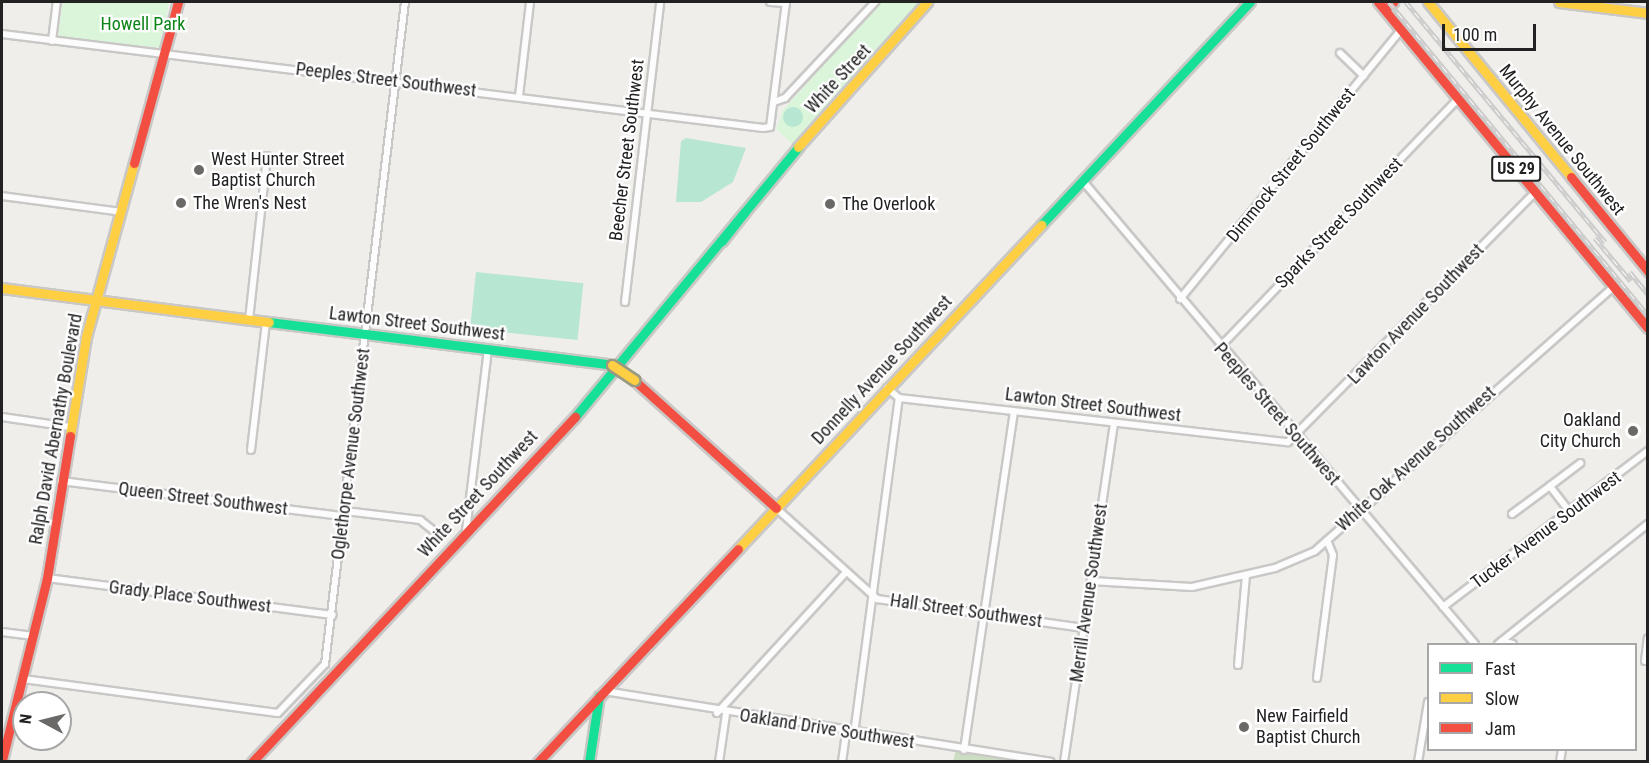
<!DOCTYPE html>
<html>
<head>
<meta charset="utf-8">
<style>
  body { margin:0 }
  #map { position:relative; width:1649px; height:763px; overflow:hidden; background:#f0eeeb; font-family:"Roboto Condensed",sans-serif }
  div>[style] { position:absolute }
  .forest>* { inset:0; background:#cbdec1 }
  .park>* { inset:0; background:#daf5da }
  .pitch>* { inset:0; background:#b7e6d2; transform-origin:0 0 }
  .round { border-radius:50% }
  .roads { filter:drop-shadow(2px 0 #c9c8c7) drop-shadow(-2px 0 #c9c8c7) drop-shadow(0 2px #c9c8c7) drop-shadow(0 -2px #c9c8c7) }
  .street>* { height:6px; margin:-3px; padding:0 3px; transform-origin:3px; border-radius:3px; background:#fdfcfc }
  .fast>* { height:9px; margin:-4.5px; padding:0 4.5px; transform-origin:4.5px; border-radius:4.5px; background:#16e098 }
  .slow>* { height:9px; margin:-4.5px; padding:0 4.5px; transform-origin:4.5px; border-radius:4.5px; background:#ffcf43 }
  .jam>* { height:9px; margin:-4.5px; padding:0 4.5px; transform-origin:4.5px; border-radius:4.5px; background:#f24e42 }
  .rail>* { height:4.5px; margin-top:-2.25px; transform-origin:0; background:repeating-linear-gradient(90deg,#fff 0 7px,#ccc 0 14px); box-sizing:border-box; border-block:2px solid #ccc }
  .bridges { filter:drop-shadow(2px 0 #999a82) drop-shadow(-2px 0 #999a82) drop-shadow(0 2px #999a82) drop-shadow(0 -2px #999a82) }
  .slow-bridge>* { height:9px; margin:-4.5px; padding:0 4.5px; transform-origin:4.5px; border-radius:4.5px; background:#ffcf43 }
  .dots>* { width:16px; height:16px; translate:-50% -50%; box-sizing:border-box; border:3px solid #fff; border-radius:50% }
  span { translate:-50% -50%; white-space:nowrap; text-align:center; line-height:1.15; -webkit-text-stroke:4.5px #fff; paint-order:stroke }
  .shield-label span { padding:2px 4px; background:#fff; border:2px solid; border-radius:4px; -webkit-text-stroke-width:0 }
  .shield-label { font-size:16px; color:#222; font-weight:700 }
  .park-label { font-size:18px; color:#0c8416 }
  .street-label { font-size:18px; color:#222 }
  .poi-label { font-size:18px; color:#222 }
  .left { translate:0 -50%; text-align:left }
  .right { translate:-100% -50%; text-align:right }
  .frame { position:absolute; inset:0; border:3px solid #222; pointer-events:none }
  .legend { position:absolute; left:1427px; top:643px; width:210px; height:108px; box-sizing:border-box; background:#fff; border:2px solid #a7a7a7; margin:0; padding:8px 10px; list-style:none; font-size:18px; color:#222 }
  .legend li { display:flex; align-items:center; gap:12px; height:30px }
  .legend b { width:30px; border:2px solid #a7a7a7 }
  .north { position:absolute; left:12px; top:691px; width:60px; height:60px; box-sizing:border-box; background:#fff; border:2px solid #a7a7a7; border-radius:50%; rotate:277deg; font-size:16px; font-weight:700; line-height:24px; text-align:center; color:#222 }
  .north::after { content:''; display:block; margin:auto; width:21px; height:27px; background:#6a6968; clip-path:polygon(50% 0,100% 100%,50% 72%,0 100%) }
  .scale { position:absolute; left:1442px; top:24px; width:94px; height:27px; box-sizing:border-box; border:3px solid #222; border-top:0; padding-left:8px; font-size:18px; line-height:21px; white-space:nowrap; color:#222; -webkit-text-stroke:4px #fff; paint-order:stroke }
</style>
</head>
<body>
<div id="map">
  <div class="forest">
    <i style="clip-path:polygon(956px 749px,1041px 762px,953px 762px)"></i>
  </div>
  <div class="park">
    <i style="clip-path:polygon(63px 2px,169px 2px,161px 48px,58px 37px)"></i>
    <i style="clip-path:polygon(881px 2px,919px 2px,792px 144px,776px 129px,783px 110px)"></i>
  </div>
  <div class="pitch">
    <i class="round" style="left:783px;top:107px;width:20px;height:20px"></i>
    <i style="clip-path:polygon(686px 138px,746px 148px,733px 182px,701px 202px,676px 202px,681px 141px)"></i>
    <i style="left:476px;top:272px;width:108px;height:57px;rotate:6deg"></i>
  </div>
  <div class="roads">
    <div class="street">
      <i style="left:770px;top:2px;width:16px;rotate:4deg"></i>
      <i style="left:2px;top:34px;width:767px;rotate:7.04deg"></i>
      <i style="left:763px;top:128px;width:7px;rotate:-8deg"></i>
      <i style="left:770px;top:127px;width:126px;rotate:-82.7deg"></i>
      <i style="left:52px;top:41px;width:39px;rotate:-83deg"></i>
      <i style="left:1340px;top:53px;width:33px;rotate:44deg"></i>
      <i style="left:519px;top:96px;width:95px;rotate:-83.3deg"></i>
      <i style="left:774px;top:102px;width:12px;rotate:-20deg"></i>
      <i style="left:785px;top:98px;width:132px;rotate:-46.8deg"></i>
      <i style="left:1082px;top:180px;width:608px;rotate:49.74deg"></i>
      <i style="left:2px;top:196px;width:121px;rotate:7.6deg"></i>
      <i style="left:1180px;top:299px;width:348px;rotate:-50.6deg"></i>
      <i style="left:625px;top:302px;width:302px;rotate:-83.3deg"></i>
      <i style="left:249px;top:320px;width:165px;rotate:-83.7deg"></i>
      <i style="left:1220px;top:347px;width:344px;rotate:-46.2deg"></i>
      <i style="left:887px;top:388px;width:16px;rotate:40deg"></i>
      <i style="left:899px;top:398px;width:391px;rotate:6.5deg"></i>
      <i style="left:1288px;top:442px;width:351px;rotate:-45.3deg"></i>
      <i style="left:2px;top:417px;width:69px;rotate:8.4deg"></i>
      <i style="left:251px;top:450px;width:129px;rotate:-83.3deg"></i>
      <i style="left:61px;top:481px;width:285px;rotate:7.1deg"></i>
      <i style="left:776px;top:508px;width:136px;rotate:42deg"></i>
      <i style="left:877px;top:599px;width:209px;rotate:8deg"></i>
      <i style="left:345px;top:511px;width:76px;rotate:6.8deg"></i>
      <i style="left:420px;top:520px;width:16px;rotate:38deg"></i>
      <i style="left:1570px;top:512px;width:33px;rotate:-128deg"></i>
      <i style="left:1550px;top:486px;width:38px;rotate:-37deg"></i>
      <i style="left:1512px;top:514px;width:47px;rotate:-36.4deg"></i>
      <i style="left:466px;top:531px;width:183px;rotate:-83.1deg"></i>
      <i style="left:47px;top:578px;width:288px;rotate:7.4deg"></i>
      <i style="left:1091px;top:581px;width:101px;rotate:3.4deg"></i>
      <i style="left:1192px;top:587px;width:85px;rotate:-12.9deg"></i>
      <i style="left:1275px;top:568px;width:43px;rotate:-23deg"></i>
      <i style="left:1315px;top:551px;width:398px;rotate:-41.5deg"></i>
      <i style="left:1443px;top:607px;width:258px;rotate:-37.3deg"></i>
      <i style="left:2px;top:632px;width:32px;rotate:7deg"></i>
      <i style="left:1502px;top:641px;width:11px;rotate:15deg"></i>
      <i style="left:1498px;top:644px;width:192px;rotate:-38.7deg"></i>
      <i style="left:1645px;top:661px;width:23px;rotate:-83deg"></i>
      <i style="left:1238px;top:665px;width:90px;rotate:-84.9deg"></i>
      <i style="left:1317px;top:678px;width:124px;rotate:-82.6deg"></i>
      <i style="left:1333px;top:555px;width:16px;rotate:-112deg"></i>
      <i style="left:23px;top:679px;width:257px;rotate:7.6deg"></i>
      <i style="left:278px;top:713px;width:68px;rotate:-46.2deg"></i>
      <i style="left:325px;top:664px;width:667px;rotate:-83.11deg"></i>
      <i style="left:604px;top:691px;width:452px;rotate:9deg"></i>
      <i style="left:717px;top:713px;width:191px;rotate:-47.5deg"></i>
      <i style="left:854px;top:734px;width:339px;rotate:-82.4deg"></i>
      <i style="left:964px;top:750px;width:341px;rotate:-81.6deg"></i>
      <i style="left:719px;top:762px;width:49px;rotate:-81.7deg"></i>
      <i style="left:842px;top:762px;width:29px;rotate:-82deg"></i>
      <i style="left:1064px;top:762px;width:341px;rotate:-81.6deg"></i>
      <i style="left:1418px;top:762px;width:61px;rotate:-80.5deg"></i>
      <i style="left:1560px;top:762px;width:12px;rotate:-81deg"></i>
    </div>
    <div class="fast">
      <i style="left:1041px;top:225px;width:306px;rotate:-46.9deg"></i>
      <i style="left:722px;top:241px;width:36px;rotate:-52deg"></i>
      <i style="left:269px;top:322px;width:346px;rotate:7.1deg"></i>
      <i style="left:575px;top:417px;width:350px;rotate:-50.4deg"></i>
      <i style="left:589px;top:762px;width:67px;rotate:-81.4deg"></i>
    </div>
    <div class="slow">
      <i style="left:1428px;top:2px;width:226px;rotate:50.7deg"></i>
      <i style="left:1559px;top:2px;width:90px;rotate:7deg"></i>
      <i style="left:798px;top:147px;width:194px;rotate:-48.3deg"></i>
      <i style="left:2px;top:288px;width:269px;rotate:7.3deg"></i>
      <i style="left:70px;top:436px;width:100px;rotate:-80.8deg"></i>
      <i style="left:86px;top:337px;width:180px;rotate:-74.6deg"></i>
      <i style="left:738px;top:549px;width:444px;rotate:-46.9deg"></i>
    </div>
    <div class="jam">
      <i style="left:1378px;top:2px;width:423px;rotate:50.4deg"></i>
      <i style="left:1385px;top:9px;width:11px;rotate:-41deg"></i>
      <i style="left:134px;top:163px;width:167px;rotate:-74.7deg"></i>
      <i style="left:1571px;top:177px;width:122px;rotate:50.7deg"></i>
      <i style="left:634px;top:380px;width:191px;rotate:42deg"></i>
      <i style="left:2px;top:760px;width:187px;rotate:-76.1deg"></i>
      <i style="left:47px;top:578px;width:144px;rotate:-80.8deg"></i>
      <i style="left:252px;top:762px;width:473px;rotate:-46.9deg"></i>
      <i style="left:538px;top:762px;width:292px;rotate:-46.8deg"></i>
    </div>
  </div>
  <div class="rail">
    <i style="left:1389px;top:2px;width:406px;rotate:50.4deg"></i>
    <i style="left:1406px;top:2px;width:312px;rotate:50.3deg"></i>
    <i style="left:1595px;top:238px;width:56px;rotate:50.1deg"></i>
    <i style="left:1630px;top:272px;width:28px;rotate:51deg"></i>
  </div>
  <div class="bridges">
    <div class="slow-bridge">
      <i style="left:612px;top:365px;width:27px;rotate:34deg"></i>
    </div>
  </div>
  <div class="dots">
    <i style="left:199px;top:170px;background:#6a6968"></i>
    <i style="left:181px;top:203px;background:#6a6968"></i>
    <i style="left:830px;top:204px;background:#6a6968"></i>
    <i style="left:1633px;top:431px;background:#6a6968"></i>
    <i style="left:1244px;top:727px;background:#6a6968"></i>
  </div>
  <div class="shield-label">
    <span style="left:1516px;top:169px">US 29</span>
  </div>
  <div class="park-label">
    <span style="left:143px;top:24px">Howell Park</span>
  </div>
  <div class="street-label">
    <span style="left:838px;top:79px;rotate:-47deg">White Street</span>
    <span style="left:386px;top:80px;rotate:7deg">Peeples Street Southwest</span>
    <span style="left:1562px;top:140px;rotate:51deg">Murphy Avenue Southwest</span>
    <span style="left:627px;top:150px;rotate:-83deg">Beecher Street Southwest</span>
    <span style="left:1291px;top:165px;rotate:-51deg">Dimmock Street Southwest</span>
    <span style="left:1339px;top:223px;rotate:-46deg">Sparks Street Southwest</span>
    <span style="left:1416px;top:314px;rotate:-46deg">Lawton Avenue Southwest</span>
    <span style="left:417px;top:324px;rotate:7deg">Lawton Street Southwest</span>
    <span style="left:882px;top:370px;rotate:-47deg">Donnelly Avenue Southwest</span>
    <span style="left:1093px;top:405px;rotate:7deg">Lawton Street Southwest</span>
    <span style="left:1277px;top:414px;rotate:49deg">Peeples Street Southwest</span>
    <span style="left:56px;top:429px;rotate:-80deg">Ralph David Abernathy Boulevard</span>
    <span style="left:351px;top:454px;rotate:-83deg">Oglethorpe Avenue Southwest</span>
    <span style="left:1416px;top:459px;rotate:-42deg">White Oak Avenue Southwest</span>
    <span style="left:478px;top:494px;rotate:-47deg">White Street Southwest</span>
    <span style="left:203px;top:499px;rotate:7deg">Queen Street Southwest</span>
    <span style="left:1546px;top:530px;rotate:-37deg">Tucker Avenue Southwest</span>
    <span style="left:1089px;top:593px;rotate:-82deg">Merrill Avenue Southwest</span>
    <span style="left:190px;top:597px;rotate:7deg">Grady Place Southwest</span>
    <span style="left:966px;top:611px;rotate:8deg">Hall Street Southwest</span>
    <span style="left:827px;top:729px;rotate:9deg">Oakland Drive Southwest</span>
  </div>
  <div class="poi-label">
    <span class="left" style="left:211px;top:170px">West Hunter Street<br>Baptist Church</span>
    <span class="left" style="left:193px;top:203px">The Wren's Nest</span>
    <span class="left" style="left:842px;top:204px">The Overlook</span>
    <span class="right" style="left:1621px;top:431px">Oakland<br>City Church</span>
    <span class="left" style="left:1256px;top:727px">New Fairfield<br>Baptist Church</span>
  </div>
  <div class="frame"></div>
  <ul class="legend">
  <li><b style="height:8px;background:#16e098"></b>Fast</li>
  <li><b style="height:8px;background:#ffcf43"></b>Slow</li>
  <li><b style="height:8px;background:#f24e42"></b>Jam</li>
  </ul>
  <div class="north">N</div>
  <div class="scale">100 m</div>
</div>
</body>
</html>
